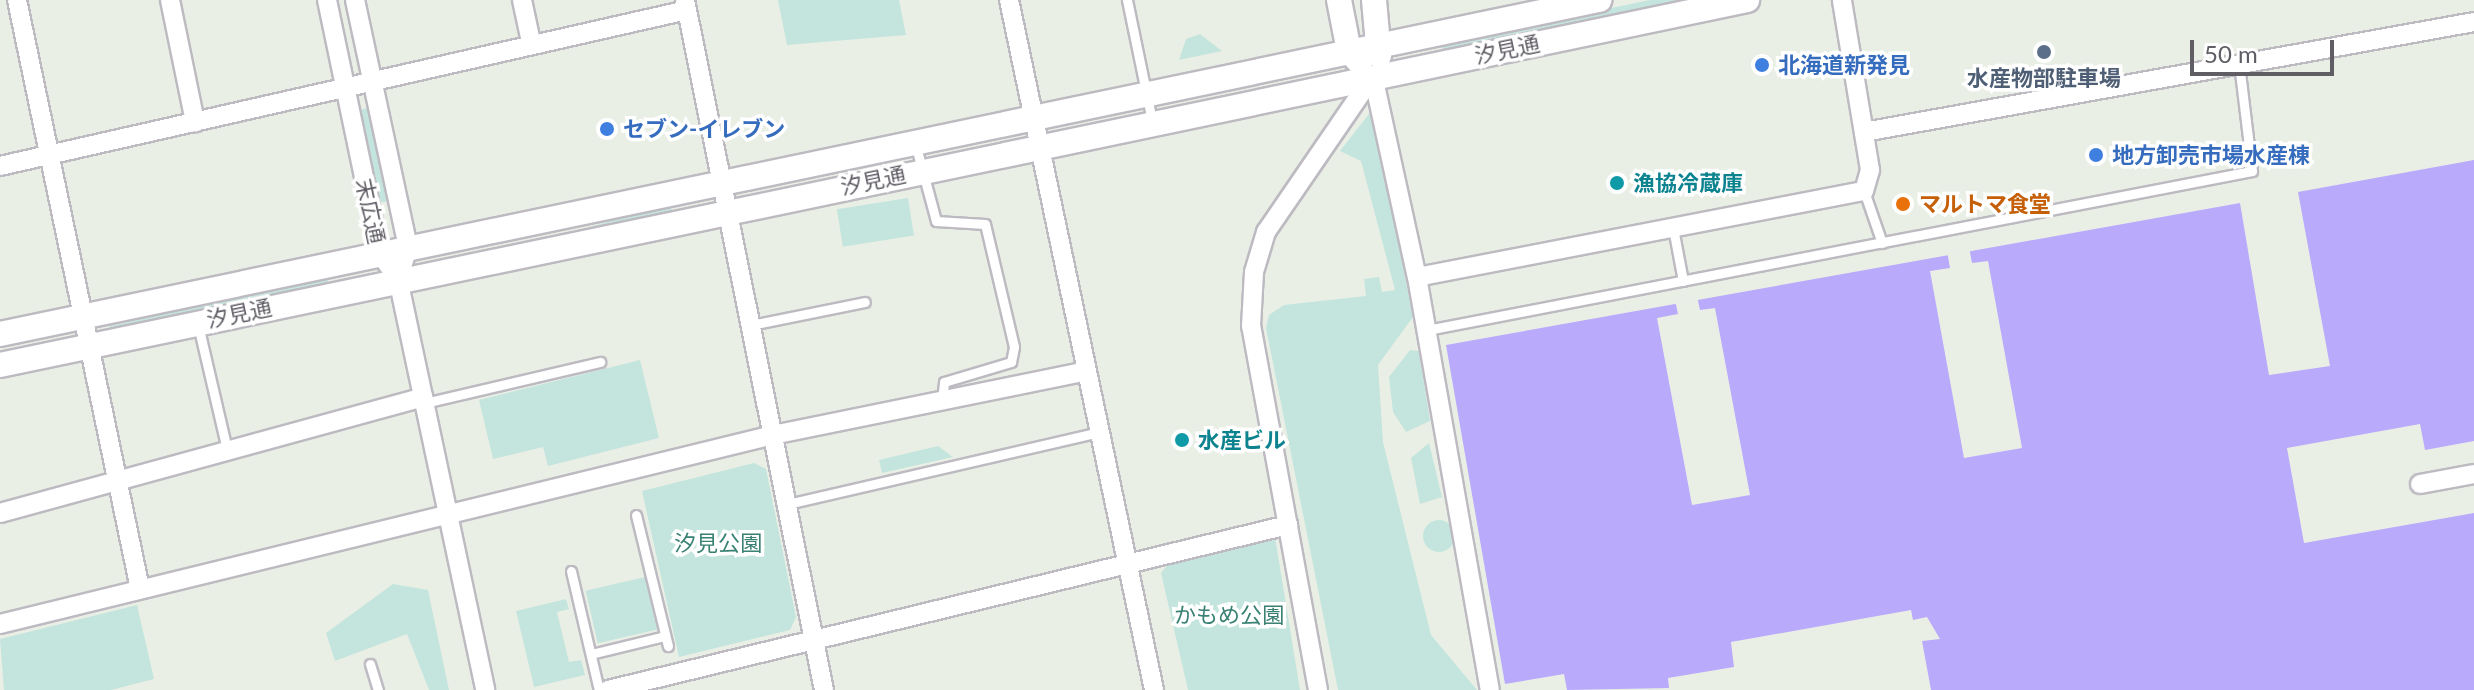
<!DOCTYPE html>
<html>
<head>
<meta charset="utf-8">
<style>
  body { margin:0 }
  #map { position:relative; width:2474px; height:690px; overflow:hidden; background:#eaefe6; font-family:Lato,"Noto Sans JP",sans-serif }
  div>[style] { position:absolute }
  .green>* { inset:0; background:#c4e5dd; transform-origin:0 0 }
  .round { border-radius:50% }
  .water>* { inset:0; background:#baaafb }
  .pier>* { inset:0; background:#eaefe6 }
  .roads { filter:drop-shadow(2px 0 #bdbac1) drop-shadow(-2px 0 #bdbac1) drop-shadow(0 2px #bdbac1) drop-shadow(0 -2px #bdbac1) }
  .service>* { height:9px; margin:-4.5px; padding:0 4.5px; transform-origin:4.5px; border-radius:4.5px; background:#fff }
  .minor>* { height:18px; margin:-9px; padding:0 9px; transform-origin:9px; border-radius:9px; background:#fff }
  .tertiary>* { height:24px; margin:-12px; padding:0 12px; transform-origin:12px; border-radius:12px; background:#fff }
  .dots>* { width:22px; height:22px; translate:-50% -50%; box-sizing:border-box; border:4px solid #fff; border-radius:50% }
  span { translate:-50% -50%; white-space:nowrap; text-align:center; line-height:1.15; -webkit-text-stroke:7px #fff; paint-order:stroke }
  .street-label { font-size:22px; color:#605d65 }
  .shop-label { font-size:22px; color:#366cbe; font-weight:700 }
  .left { translate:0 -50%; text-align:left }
  .service-label { font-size:22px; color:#4e5e75; font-weight:700 }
  .culture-label { font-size:22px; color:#0d838f; font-weight:700 }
  .food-label { font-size:22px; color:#c56008; font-weight:700 }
  .park-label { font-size:22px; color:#398173 }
  .scale { position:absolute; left:2190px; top:40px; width:144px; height:36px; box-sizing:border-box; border:4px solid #605d65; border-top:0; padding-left:10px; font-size:24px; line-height:28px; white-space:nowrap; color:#605d65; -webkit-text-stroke:6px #fff; paint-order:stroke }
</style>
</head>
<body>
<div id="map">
  <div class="green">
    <i style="clip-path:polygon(778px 0,899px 0,906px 35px,787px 45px)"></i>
    <i style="clip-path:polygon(1650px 0,1689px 0,1443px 50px,1441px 43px)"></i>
    <i style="clip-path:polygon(1200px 34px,1222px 51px,1179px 60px,1186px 39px)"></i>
    <i style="left:369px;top:108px;width:95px;height:8px;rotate:79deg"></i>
    <i style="clip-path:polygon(1372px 110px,1413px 317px,1378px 365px,1383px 442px,1431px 635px,1477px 690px,1338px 690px,1266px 328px,1269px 315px,1284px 305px,1366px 296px,1364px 279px,1379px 277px,1382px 292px,1395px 290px,1361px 161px,1340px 151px)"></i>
    <i style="left:908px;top:198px;width:38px;height:72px;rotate:81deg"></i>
    <i style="left:670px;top:204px;width:7px;height:215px;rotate:74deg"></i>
    <i style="left:327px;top:276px;width:9px;height:223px;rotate:77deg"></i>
    <i style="clip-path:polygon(1410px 350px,1419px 351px,1430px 421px,1406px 432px,1393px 412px,1389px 377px)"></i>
    <i style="clip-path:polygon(640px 360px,659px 438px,548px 466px,543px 447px,493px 459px,479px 400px)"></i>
    <i style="clip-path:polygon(1429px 443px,1442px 497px,1420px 504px,1411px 458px)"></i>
    <i style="clip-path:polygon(938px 446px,953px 457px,882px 473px,879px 460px)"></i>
    <i style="clip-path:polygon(754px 463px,766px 469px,796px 617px,790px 630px,679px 657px,642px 491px)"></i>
    <i class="round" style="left:1423px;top:520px;width:32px;height:32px"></i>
    <i style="clip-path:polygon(1275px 537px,1300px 690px,1188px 690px,1161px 573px,1173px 558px)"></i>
    <i style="left:645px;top:577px;width:54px;height:61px;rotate:77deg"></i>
    <i style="clip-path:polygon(393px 584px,428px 590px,449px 690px,429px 690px,407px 634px,335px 661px,326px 633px)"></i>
    <i style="clip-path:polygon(566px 599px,569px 609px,557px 612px,569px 662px,581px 660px,585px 675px,534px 687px,516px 611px)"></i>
    <i style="clip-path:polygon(137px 605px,154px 679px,111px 690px,4px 690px,0 639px)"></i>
  </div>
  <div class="water">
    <i style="clip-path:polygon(2474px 160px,2474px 441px,2425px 450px,2420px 424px,2287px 448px,2304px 543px,2474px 513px,2474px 690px,1931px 690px,1922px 641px,1940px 639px,1927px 617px,1913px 620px,1911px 610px,1731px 642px,1734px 667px,1668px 678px,1669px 688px,1567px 690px,1564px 674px,1505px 684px,1446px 345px,2240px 203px,2269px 375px,2330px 366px,2298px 192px)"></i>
  </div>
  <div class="pier">
    <i style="clip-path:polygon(1969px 247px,1972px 263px,1988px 261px,2022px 448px,1964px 458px,1930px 271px,1950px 268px,1947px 251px)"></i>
    <i style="clip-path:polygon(1697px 296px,1700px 310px,1715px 308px,1750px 495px,1692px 505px,1657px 318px,1678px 314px,1675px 300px)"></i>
  </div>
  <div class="roads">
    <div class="service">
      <i style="left:1127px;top:0;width:124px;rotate:78.3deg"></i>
      <i style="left:915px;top:143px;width:81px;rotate:74.9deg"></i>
      <i style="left:936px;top:221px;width:49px;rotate:3.5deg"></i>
      <i style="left:985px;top:224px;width:126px;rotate:76.7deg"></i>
      <i style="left:1014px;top:347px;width:15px;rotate:101deg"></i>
      <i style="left:1011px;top:362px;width:70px;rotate:163.4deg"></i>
      <i style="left:944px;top:382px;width:19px;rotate:96deg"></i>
      <i style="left:1864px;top:191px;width:55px;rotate:70.9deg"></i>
      <i style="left:1673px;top:228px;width:54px;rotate:79.3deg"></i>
      <i style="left:198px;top:325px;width:128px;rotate:76.9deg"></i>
      <i style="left:751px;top:325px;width:116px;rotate:-11.4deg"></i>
      <i style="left:1427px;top:330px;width:840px;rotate:-10.91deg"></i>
      <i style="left:2252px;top:171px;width:108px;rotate:-96.9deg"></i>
      <i style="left:424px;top:403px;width:181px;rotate:-13.1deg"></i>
      <i style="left:787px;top:504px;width:321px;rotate:-13deg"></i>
      <i style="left:636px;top:515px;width:135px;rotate:76.3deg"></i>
      <i style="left:571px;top:571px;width:122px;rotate:76.8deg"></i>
      <i style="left:591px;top:654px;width:76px;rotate:-13.7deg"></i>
      <i style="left:370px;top:664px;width:27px;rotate:73deg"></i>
    </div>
    <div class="minor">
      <i style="left:17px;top:0;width:602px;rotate:78.2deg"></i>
      <i style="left:170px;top:0;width:125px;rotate:78.4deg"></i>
      <i style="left:327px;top:0;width:259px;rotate:78.2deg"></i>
      <i style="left:380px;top:254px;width:31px;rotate:54deg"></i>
      <i style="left:398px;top:279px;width:420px;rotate:78deg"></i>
      <i style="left:355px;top:0;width:254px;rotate:77.9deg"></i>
      <i style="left:408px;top:248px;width:33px;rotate:108deg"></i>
      <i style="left:522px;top:0;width:43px;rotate:77.9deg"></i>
      <i style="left:685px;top:0;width:704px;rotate:78.61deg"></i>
      <i style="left:1009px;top:0;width:705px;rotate:78.13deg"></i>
      <i style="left:1864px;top:132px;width:620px;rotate:-10.22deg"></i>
      <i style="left:0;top:166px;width:704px;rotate:-12.79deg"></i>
      <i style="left:1417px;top:277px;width:455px;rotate:-10.9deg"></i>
      <i style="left:1864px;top:191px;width:22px;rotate:-74deg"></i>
      <i style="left:1870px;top:170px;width:172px;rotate:-99.4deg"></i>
      <i style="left:2420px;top:484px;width:55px;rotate:-10.5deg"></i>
      <i style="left:0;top:513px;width:439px;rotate:-15.3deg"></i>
      <i style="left:0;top:624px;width:796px;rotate:-13.74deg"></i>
      <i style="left:773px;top:435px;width:320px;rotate:-11.5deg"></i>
      <i style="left:608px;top:690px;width:700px;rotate:-13.64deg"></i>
      <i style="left:1318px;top:690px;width:370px;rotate:-100.4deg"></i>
      <i style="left:1251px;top:326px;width:54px;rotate:-86.8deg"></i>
      <i style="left:1254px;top:272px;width:42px;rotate:-73.3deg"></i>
      <i style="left:1266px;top:232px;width:189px;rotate:-55.6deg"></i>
      <i style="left:1373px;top:76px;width:206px;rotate:77.7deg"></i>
      <i style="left:1417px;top:277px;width:419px;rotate:80deg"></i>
    </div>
    <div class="tertiary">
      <i style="left:1339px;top:0;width:52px;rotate:78.9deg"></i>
      <i style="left:1349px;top:51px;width:16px;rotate:47deg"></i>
      <i style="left:1374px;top:0;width:56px;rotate:84.9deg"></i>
      <i style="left:0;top:334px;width:1634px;rotate:-11.8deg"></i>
      <i style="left:0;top:365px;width:1785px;rotate:-11.8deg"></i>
    </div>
  </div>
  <div class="dots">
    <i style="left:2044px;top:52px;background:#5c6f8a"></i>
    <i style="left:1762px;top:65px;background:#3f7fe0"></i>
    <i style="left:607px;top:129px;background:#3f7fe0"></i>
    <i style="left:2096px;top:155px;background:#3f7fe0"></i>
    <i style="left:1617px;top:183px;background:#0f9aa8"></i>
    <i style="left:1903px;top:204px;background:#e8710a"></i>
    <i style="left:1182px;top:440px;background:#0f9aa8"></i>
  </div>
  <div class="street-label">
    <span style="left:1507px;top:49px;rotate:-12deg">汐見通</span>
    <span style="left:873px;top:180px;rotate:-12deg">汐見通</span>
    <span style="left:371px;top:211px;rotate:78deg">末広通</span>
    <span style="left:239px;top:313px;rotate:-12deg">汐見通</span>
  </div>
  <div class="shop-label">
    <span class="left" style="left:1778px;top:65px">北海道新発見</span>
    <span class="left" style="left:623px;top:129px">セブン-イレブン</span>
    <span class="left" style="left:2112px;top:155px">地方卸売市場水産棟</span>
  </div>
  <div class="service-label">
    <span style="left:2044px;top:78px">水産物部駐車場</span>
  </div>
  <div class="culture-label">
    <span class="left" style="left:1633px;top:183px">漁協冷蔵庫</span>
    <span class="left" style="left:1198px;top:440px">水産ビル</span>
  </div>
  <div class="food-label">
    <span class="left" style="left:1919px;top:204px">マルトマ食堂</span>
  </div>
  <div class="park-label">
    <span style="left:718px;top:543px">汐見公園</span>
    <span style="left:1229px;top:615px">かもめ公園</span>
  </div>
  <div class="scale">50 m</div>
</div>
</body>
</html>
